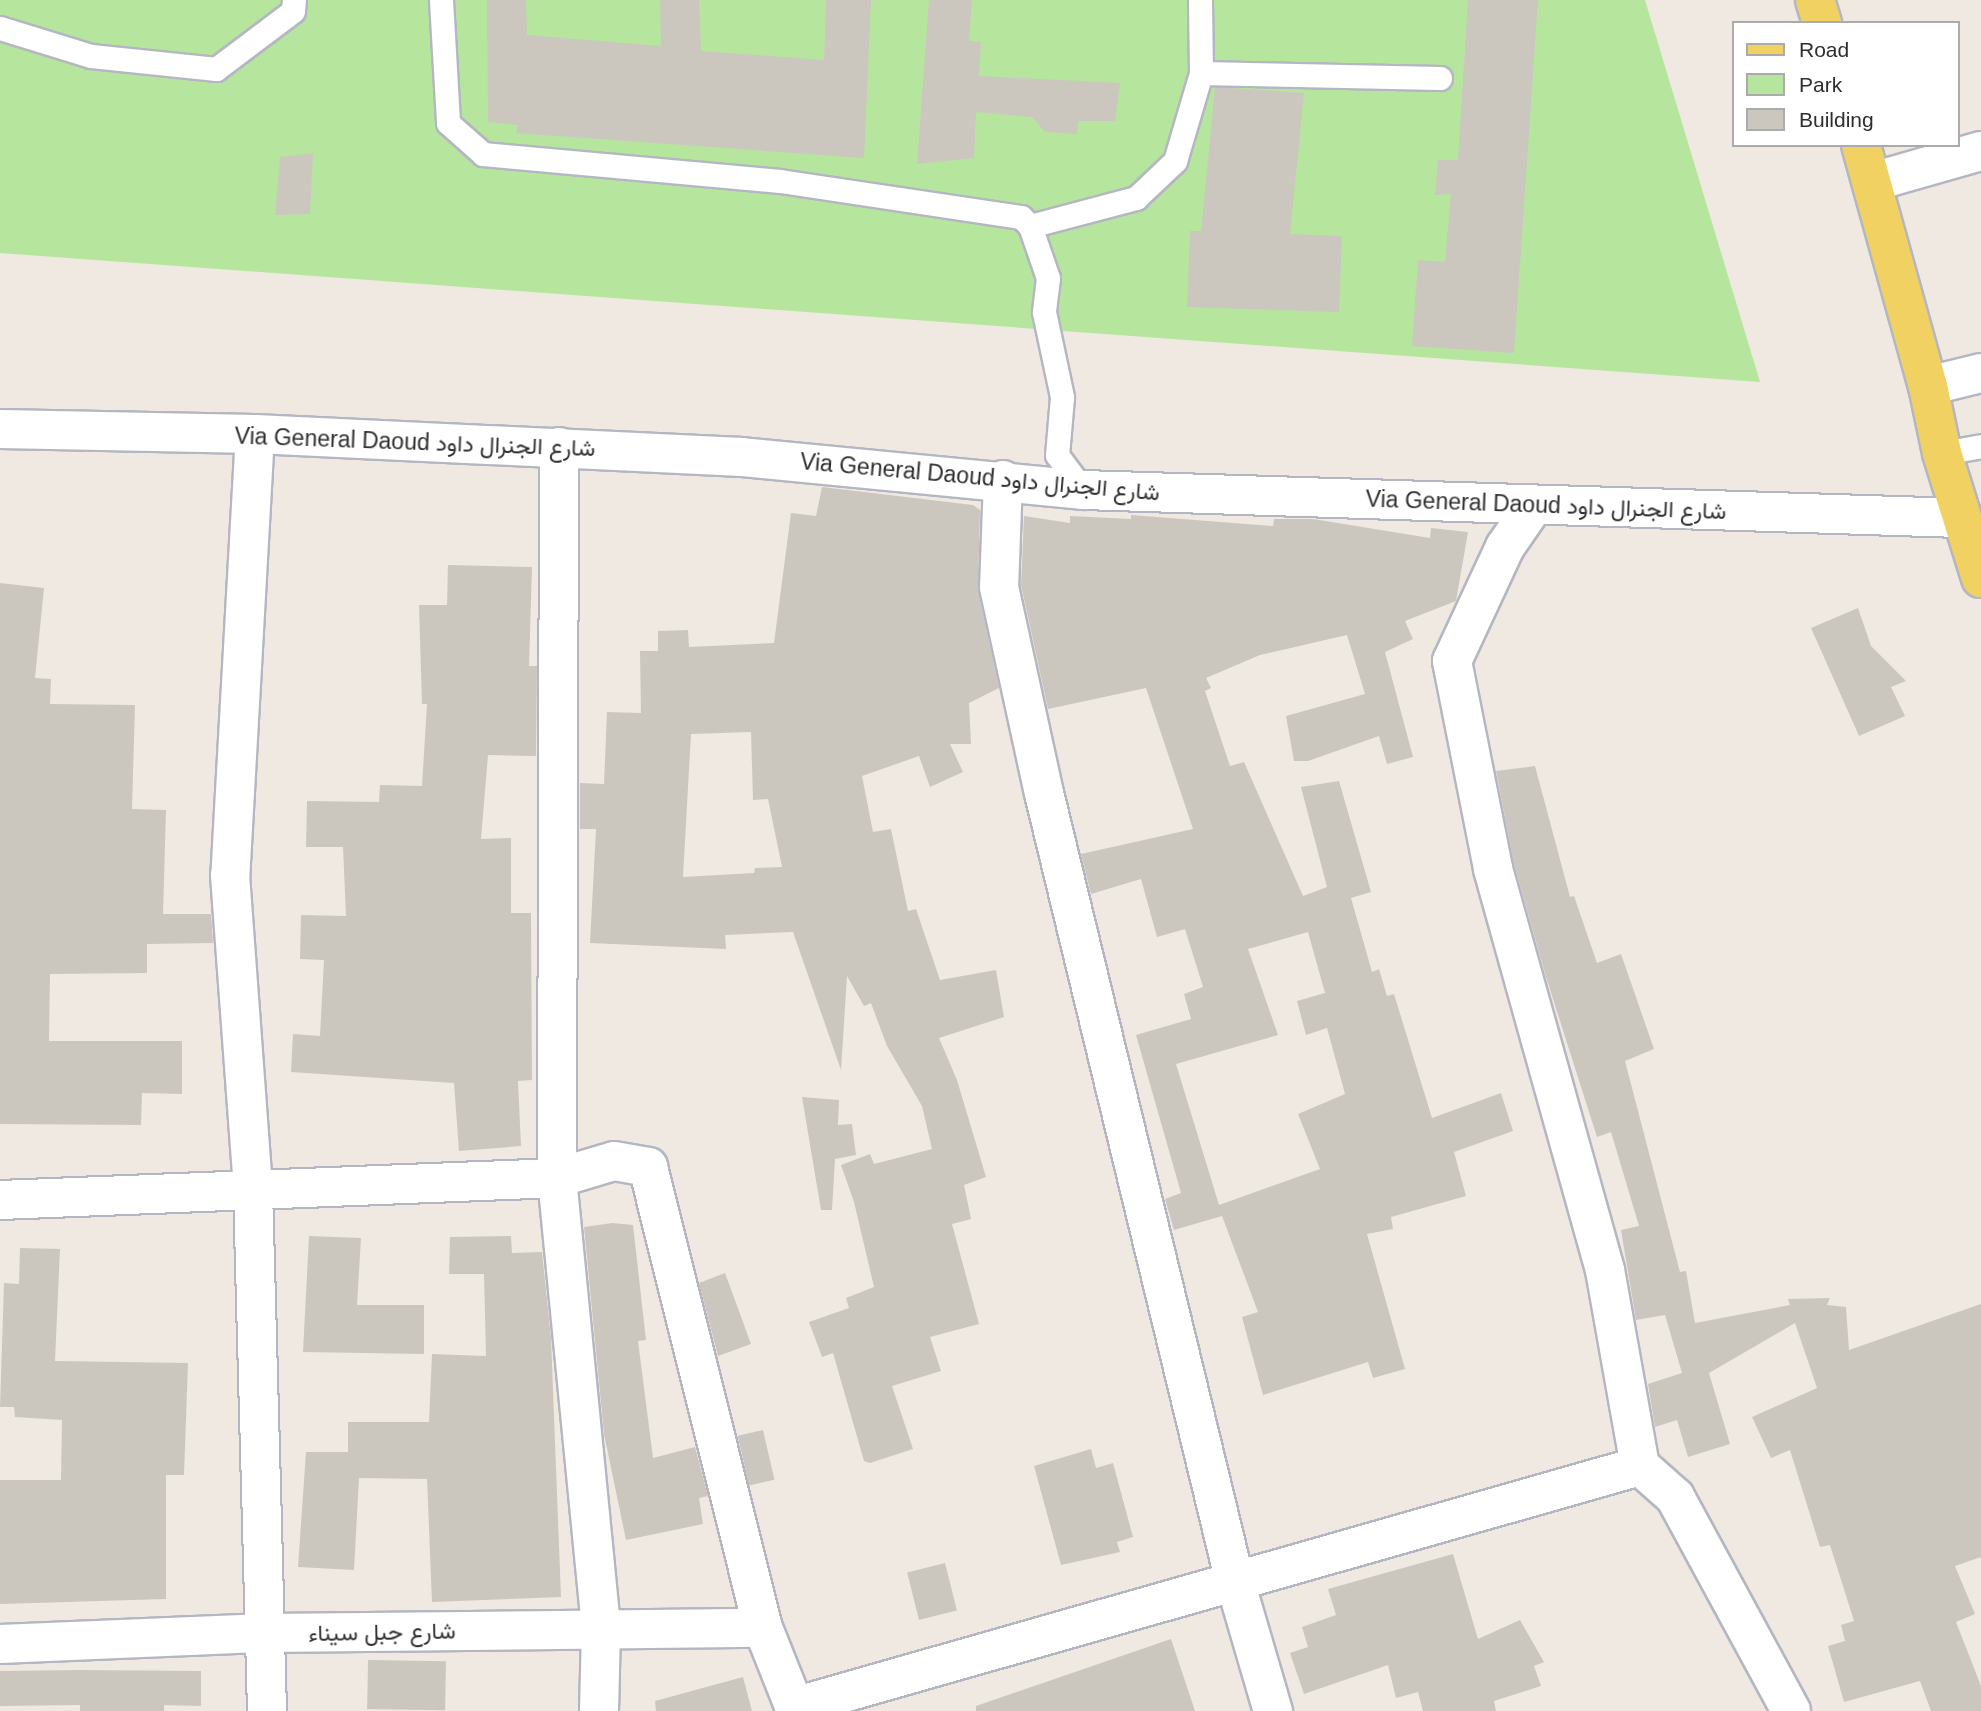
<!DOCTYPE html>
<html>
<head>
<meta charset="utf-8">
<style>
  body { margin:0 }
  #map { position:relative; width:1981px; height:1711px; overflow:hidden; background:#efe9e1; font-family:Arial,Vazirmatn,sans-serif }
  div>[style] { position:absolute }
  .green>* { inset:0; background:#b6e59e }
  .building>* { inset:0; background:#cbc7bf; transform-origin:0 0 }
  .roads { filter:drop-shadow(2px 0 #b4b7c1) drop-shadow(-2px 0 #b4b7c1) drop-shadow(0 2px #b4b7c1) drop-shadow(0 -2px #b4b7c1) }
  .service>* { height:23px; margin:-11.5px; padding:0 11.5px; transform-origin:11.5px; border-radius:11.5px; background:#fff }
  .minor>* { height:38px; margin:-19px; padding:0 19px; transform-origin:19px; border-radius:19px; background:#fff }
  .secondary>* { height:38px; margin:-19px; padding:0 19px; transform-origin:19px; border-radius:19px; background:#fff }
  .primary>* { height:38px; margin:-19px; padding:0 19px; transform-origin:19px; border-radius:19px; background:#f2d163 }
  span { translate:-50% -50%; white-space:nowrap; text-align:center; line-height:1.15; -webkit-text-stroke:5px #fff; paint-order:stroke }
  .street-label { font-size:23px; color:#2e2e2e }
  .legend { position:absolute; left:1732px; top:21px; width:228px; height:126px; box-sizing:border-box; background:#fff; border:2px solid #ababab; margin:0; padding:9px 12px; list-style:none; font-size:21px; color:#2e2e2e }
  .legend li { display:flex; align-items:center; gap:14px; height:35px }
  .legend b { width:35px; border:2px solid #ababab }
</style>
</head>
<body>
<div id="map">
  <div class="green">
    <i style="clip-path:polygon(0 0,1645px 0,1760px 382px,0 253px)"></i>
  </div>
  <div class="building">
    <i style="clip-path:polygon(487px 0,526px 0,527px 35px,661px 46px,660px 0,699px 0,701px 51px,824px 60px,826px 0,871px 0,864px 158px,516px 133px,518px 125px,488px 122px)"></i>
    <i style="clip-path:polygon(929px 0,972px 0,969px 41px,981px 42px,979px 76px,1120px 83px,1115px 121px,1078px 121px,1077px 134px,1045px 132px,1032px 117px,976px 112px,974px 158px,917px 164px)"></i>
    <i style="clip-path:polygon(1468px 0,1538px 0,1514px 353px,1412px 346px,1418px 260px,1445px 262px,1451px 194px,1435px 195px,1438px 160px,1458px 160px)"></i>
    <i style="clip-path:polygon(1215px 87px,1304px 93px,1290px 234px,1342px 236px,1339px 312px,1187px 307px,1190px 231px,1201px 231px)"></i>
    <i style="clip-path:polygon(313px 153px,310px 214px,275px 215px,280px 157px)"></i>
    <i style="clip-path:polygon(evenodd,822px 487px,973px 505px,980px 510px,978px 591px,999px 688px,969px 703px,971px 744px,950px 744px,963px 772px,930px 787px,919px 756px,862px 776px,873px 832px,891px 829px,908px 911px,916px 909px,940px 980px,996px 970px,1004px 1017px,939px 1038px,957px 1080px,986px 1177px,964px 1185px,971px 1219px,952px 1224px,979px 1324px,930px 1337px,941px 1371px,892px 1386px,913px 1449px,870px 1463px,864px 1461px,833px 1353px,822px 1357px,809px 1322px,849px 1308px,846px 1298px,874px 1287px,854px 1202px,841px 1165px,870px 1154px,874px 1164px,932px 1149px,922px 1106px,887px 1046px,871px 1003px,864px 1006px,847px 976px,841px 1070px,793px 932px,725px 935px,726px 949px,590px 943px,596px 829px,580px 829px,580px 783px,604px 784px,607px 712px,641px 713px,640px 651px,658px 651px,658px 631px,688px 630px,689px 647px,774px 643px,791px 513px,816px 516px,822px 487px,751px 732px,753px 800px,768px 799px,782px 867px,755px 868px,754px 873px,683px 877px,691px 734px,751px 732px)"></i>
    <i style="clip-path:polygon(evenodd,1131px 515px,1273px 526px,1274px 519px,1313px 519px,1430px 538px,1431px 528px,1468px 532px,1456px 601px,1405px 621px,1413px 639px,1385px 652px,1413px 757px,1387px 764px,1379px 736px,1308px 761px,1294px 761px,1286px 716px,1365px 694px,1347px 635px,1260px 655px,1206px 678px,1211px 688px,1205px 691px,1230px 766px,1244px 762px,1303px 896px,1327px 887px,1301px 787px,1339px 781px,1371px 892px,1351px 898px,1372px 972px,1379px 969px,1387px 996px,1394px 994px,1432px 1118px,1501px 1093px,1513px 1131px,1454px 1152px,1466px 1196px,1391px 1217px,1393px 1229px,1367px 1234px,1405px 1369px,1373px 1378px,1368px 1362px,1263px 1395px,1242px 1317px,1258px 1312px,1222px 1216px,1174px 1230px,1165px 1199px,1181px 1193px,1136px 1035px,1191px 1019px,1184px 994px,1203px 987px,1185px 929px,1157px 937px,1141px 879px,1091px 894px,1081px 854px,1193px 829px,1146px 688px,1048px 709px,1021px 585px,1024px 516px,1070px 523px,1070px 516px,1131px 519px,1131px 515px,1308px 932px,1325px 993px,1297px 1001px,1306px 1035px,1327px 1028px,1345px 1094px,1298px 1114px,1320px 1169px,1219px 1205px,1176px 1064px,1278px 1035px,1248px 949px,1308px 932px)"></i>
    <i style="clip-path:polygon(448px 565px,532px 567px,529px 666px,537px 666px,536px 756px,488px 755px,481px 839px,511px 838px,511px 913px,531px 913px,532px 1080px,518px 1081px,521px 1146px,459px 1151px,454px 1083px,291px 1072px,293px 1034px,320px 1036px,324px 960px,300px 959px,301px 915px,346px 916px,343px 847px,306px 847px,307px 801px,379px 802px,380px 785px,422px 786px,427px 704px,422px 704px,419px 605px,447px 605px)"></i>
    <i style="clip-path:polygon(0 583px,44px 588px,35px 678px,51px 679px,50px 704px,135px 705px,132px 809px,166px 810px,163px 914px,211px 914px,213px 943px,147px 944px,147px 973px,50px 974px,49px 1041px,182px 1041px,182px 1094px,142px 1093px,141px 1125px,0 1124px)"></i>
    <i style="clip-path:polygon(1858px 608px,1871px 646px,1906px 681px,1891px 687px,1905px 716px,1859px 736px,1811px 628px)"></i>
    <i style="clip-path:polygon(1535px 766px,1570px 897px,1574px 896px,1597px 963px,1621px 954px,1654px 1049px,1625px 1061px,1680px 1272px,1686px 1271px,1695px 1323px,1790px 1305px,1788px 1299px,1830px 1298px,1827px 1305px,1846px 1307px,1849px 1350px,1981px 1304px,1981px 1557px,1955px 1566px,1975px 1614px,1956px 1622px,1981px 1686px,1981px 1711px,1931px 1711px,1920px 1681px,1844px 1702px,1828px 1646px,1845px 1641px,1841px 1625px,1854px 1621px,1830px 1545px,1820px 1547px,1790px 1450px,1771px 1458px,1752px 1417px,1817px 1388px,1795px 1323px,1709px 1373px,1730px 1444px,1688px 1457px,1677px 1420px,1655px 1427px,1648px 1384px,1682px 1373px,1665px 1315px,1636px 1320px,1621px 1230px,1639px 1226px,1611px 1132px,1597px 1137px,1546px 977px,1514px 864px,1496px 771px)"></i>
    <i style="clip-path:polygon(802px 1097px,839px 1100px,838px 1125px,852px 1124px,856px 1155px,835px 1159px,832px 1210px,821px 1210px)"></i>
    <i style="clip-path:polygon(612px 1223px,633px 1225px,646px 1340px,638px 1341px,653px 1458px,695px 1447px,708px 1496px,699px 1498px,703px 1524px,626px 1540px,604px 1434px,584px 1227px)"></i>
    <i style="clip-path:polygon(309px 1236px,361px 1238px,357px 1305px,424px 1305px,424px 1354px,303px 1352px)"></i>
    <i style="clip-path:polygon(511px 1236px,512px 1253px,542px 1252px,551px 1338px,561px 1597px,432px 1602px,427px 1479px,359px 1478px,354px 1570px,298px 1567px,306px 1452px,348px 1452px,348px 1422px,429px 1422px,432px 1354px,486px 1356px,484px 1274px,449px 1274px,450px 1237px)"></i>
    <i style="clip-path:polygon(20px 1248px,60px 1249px,55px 1361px,188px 1363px,184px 1475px,166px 1475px,166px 1599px,0 1604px,0 1480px,61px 1480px,62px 1420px,15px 1417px,14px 1407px,0 1407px,4px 1283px,19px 1284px)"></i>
    <i style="clip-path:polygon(725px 1273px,751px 1344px,718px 1356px,699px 1283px)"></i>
    <i style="left:763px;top:1430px;width:51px;height:26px;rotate:77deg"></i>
    <i style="clip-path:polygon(1091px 1449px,1096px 1468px,1113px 1463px,1133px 1537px,1117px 1542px,1120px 1552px,1061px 1565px,1034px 1466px)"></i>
    <i style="clip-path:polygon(1453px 1554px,1478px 1639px,1520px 1620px,1544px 1662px,1534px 1666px,1541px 1686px,1494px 1701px,1496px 1711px,1423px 1711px,1418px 1692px,1396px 1698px,1388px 1665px,1304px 1694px,1290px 1653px,1308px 1647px,1302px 1627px,1336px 1615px,1328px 1589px)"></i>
    <i style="left:945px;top:1563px;width:49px;height:39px;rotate:76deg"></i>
    <i style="clip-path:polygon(1171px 1639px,1195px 1711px,976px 1711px,976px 1706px)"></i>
    <i style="left:368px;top:1660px;width:78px;height:49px;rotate:1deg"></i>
    <i style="clip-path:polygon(80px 1670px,201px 1671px,201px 1706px,164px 1705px,164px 1711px,80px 1711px,80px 1705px,0 1706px,0 1671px)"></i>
    <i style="clip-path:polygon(743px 1677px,752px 1711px,656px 1711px,655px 1701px)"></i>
  </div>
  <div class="roads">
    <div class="service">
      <i style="left:441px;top:0;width:123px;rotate:86.7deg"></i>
      <i style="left:448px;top:123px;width:47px;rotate:41.5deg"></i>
      <i style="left:483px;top:154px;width:298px;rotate:5.2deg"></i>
      <i style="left:780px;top:181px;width:244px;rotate:8.5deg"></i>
      <i style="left:1021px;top:217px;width:13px;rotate:45deg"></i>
      <i style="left:1030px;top:226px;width:55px;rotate:70.9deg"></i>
      <i style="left:1048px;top:278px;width:34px;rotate:97deg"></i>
      <i style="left:1044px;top:312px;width:87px;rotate:78deg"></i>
      <i style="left:1062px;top:397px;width:58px;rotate:94.9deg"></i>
      <i style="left:1057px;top:455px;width:44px;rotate:53.4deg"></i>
      <i style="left:0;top:28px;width:95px;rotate:17.1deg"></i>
      <i style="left:91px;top:56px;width:126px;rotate:5.9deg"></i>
      <i style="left:216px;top:69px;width:96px;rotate:-37deg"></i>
      <i style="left:293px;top:11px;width:11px;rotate:-85deg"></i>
      <i style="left:1201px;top:73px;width:239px;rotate:1.2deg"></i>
      <i style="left:1030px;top:226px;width:110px;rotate:-14.8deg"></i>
      <i style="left:1136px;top:198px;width:54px;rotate:-43.5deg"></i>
      <i style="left:1175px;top:161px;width:92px;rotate:-73.5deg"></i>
      <i style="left:1201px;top:73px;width:73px;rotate:-90.8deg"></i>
      <i style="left:1942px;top:453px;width:40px;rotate:-10deg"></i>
    </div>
    <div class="minor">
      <i style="left:1872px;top:182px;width:113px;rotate:-15.9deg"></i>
      <i style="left:1928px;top:386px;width:55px;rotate:-13.8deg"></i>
      <i style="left:255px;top:434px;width:442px;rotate:93.2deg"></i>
      <i style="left:230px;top:875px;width:316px;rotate:85.8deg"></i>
      <i style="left:253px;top:1190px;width:521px;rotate:88.46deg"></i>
      <i style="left:559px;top:447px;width:731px;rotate:90.16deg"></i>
      <i style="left:557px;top:1178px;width:454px;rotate:84.4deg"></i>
      <i style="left:601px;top:1630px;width:81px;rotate:91.4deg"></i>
      <i style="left:1003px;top:480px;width:107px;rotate:92.1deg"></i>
      <i style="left:999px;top:587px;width:211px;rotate:77.7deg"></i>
      <i style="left:1044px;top:793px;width:808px;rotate:76.39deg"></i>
      <i style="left:1234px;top:1578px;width:139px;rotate:73.7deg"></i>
      <i style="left:1534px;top:505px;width:51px;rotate:124.6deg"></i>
      <i style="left:1505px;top:547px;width:126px;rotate:114.9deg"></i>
      <i style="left:1452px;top:661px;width:212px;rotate:78.8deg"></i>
      <i style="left:1493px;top:869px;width:416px;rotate:74.4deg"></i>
      <i style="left:1605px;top:1270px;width:199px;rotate:79.9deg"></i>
      <i style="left:1640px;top:1466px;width:47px;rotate:41.5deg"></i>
      <i style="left:1675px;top:1497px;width:243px;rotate:61.5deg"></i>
      <i style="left:0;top:1200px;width:557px;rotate:-2.26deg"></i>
      <i style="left:557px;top:1178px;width:59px;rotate:-16.6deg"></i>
      <i style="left:614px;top:1161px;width:35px;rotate:10deg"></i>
      <i style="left:648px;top:1167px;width:475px;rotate:76deg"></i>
      <i style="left:763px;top:1628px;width:89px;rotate:68.3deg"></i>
      <i style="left:0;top:1644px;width:266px;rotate:-2.4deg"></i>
      <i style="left:266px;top:1633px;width:497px;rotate:-0.6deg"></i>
      <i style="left:794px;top:1707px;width:880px;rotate:-15.9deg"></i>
    </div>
    <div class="secondary">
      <i style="left:0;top:429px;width:255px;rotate:1.1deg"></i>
      <i style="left:255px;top:434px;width:487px;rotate:2.7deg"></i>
      <i style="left:741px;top:457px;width:344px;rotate:5.5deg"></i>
      <i style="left:1083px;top:490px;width:878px;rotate:1.83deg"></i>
    </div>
    <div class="primary">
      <i style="left:1815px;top:0;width:24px;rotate:73deg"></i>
      <i style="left:1861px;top:145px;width:250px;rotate:74.5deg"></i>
      <i style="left:1928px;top:386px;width:68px;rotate:78.2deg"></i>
      <i style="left:1942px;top:453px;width:131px;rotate:72.7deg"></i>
    </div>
  </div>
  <div class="street-label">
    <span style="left:415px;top:442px;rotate:2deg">Via General Daoud شارع الجنرال داود</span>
    <span style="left:980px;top:477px;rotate:5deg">Via General Daoud شارع الجنرال داود</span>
    <span style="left:1546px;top:505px;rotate:2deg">Via General Daoud شارع الجنرال داود</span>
    <span style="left:382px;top:1632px;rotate:-1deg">شارع جبل سيناء</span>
  </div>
  <ul class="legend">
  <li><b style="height:9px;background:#f2d163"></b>Road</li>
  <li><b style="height:19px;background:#b6e59e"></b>Park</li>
  <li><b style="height:19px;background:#cbc7bf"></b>Building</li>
  </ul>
</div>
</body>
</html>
